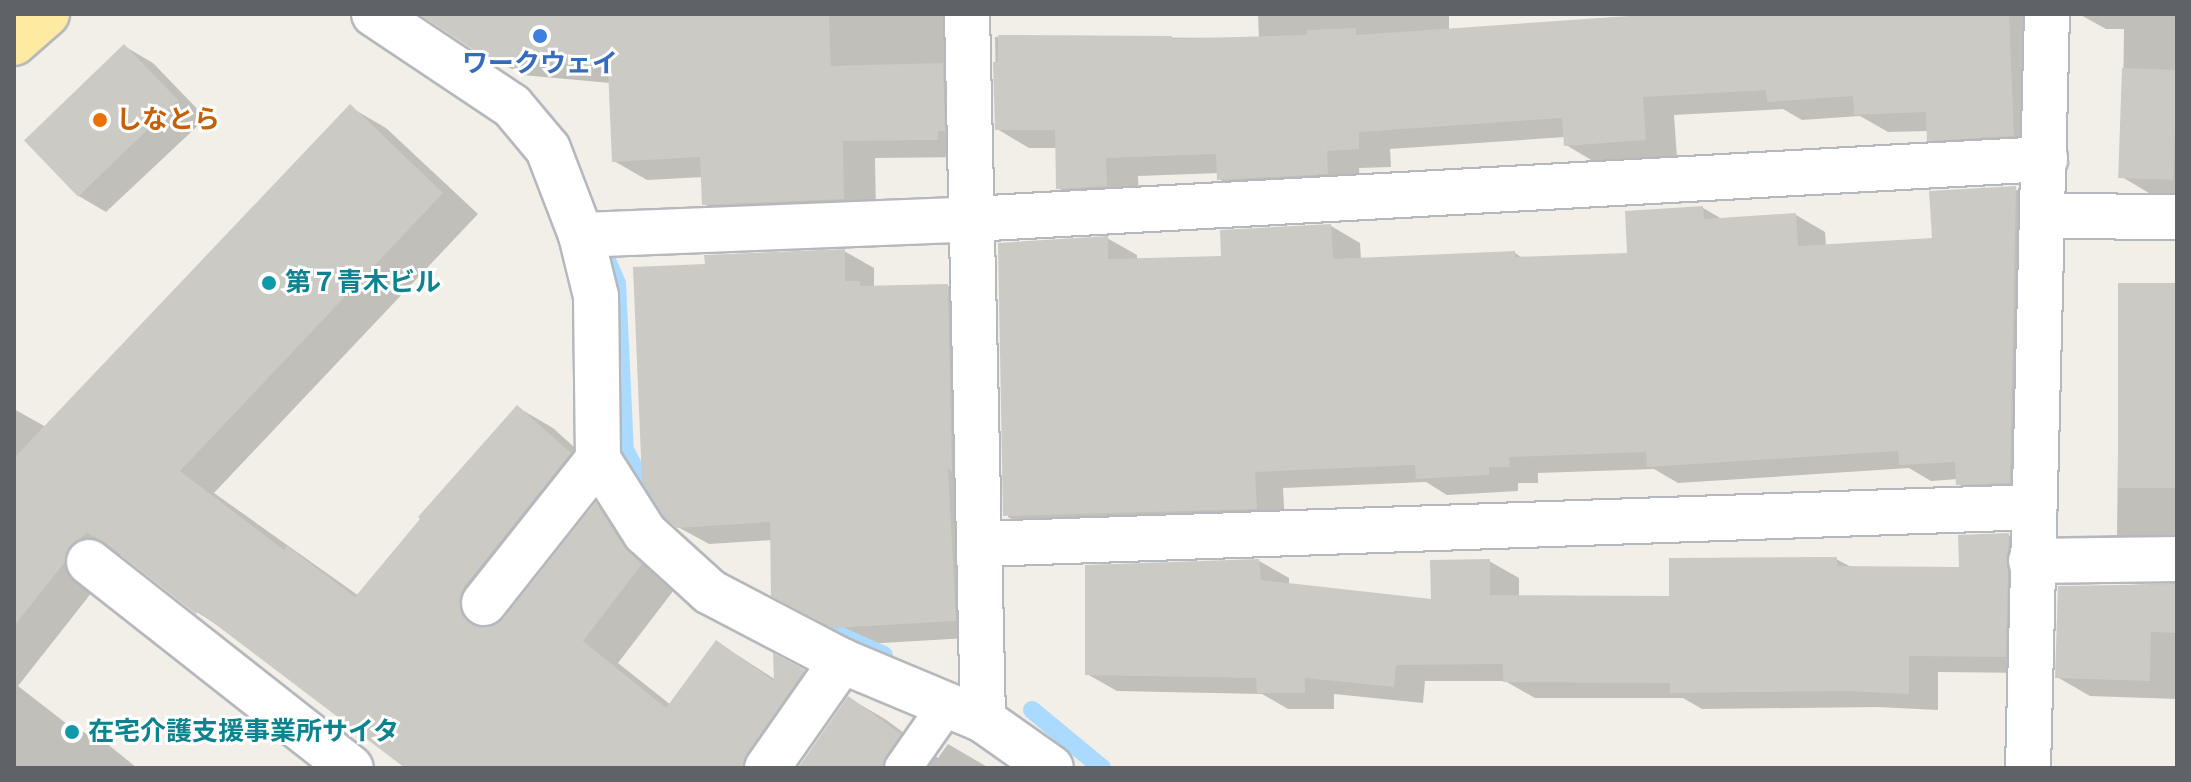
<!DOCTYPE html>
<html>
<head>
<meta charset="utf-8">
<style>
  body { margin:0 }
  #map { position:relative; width:2191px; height:782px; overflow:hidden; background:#f1efe8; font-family:Montserrat,"Noto Sans JP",sans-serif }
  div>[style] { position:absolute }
  .shadow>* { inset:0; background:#0003 }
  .stream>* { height:18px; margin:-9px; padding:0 9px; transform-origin:9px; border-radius:9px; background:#aadaff }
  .building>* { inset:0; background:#cccac5; transform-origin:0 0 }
  .roads { filter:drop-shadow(2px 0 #b5b8bc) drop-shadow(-2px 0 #b5b8bc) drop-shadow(0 2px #b5b8bc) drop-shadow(0 -2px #b5b8bc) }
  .service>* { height:36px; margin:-18px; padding:0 18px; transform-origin:18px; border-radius:18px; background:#fff }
  .minor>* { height:44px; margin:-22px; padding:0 22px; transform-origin:22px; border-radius:22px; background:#fff }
  .trunk>* { height:44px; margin:-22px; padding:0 22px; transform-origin:22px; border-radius:22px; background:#feeaa1 }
  .dots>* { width:22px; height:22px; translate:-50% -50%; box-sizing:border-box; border:4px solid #fff; border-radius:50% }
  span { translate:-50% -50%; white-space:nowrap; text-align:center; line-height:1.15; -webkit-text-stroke:6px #fff; paint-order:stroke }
  .shop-label { font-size:26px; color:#366cbe; font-weight:700 }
  .food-label { font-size:26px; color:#c56008; font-weight:700 }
  .left { translate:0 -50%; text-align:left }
  .culture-label { font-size:26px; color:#0d838f; font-weight:700 }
  .frame { position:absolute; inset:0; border:16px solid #5f6368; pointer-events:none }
</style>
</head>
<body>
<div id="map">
  <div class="shadow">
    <i style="clip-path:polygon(493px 14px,969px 14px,970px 157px,875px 158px,876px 217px,737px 223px,704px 204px,703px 177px,647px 180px,614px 161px,610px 83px,522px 75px,490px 56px)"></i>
    <i style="clip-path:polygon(1258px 14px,1449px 14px,1449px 30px,1672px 14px,2064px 14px,2046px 153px,1961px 158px,1929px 139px,1928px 131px,1888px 132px,1860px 116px,1802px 120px,1783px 109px,1674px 115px,1677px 158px,1598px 164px,1566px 145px,1565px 137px,1390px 149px,1391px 167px,1359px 168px,1360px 192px,1252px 198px,1219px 179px,1219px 173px,1138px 176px,1139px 204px,1091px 207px,1058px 188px,1057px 148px,1029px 148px,997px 129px,995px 37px,1259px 38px)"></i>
    <i style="clip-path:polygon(2079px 14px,2177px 14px,2177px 196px,2154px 196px,2122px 177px,2124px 29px,2106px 29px)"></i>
    <i style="clip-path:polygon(124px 46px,153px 63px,206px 118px,106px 212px,77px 195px)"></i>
    <i style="clip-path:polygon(350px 107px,386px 128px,478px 214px,214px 493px,359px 596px,517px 407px,553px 428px,605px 475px,495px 621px,495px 627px,504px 621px,596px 505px,632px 525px,677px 586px,618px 663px,671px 705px,717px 642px,776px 680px,775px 656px,840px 692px,787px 768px,437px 768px,197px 612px,122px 554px,106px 566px,100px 582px,18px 686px,67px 724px,105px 742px,137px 768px,14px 768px,14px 409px,46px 427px)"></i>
    <i style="clip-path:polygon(2017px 190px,2046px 207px,2039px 499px,1987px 501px,1958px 484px,1958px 479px,1931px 481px,1909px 468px,1678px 483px,1654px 469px,1538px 473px,1538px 483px,1518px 483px,1518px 491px,1447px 495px,1426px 482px,1283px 488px,1285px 525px,1037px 534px,1008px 517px,1000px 244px,1107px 238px,1137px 255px,1137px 260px,1223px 258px,1331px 226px,1360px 243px,1361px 259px,1515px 253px,1524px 259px,1629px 255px,1703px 208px,1722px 219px,1796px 215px,1825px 232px,1826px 246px,1934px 240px,1931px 192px)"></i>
    <i style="clip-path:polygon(844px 251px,874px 268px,874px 287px,948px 286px,977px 303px,985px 637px,864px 644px,804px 612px,772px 540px,709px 544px,678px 527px,707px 266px)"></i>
    <i style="clip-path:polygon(2120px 285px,2177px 285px,2177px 552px,2093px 552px,2066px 536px,2117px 535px)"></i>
    <i style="clip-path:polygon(2008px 535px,2038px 552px,2035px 673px,1938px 672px,1938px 710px,1877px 707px,1702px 709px,1683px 698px,1535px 698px,1505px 681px,1425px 681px,1423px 703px,1334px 694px,1334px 709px,1288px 709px,1262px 694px,1117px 691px,1087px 674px,1259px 561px,1289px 578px,1289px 585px,1433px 601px,1489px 561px,1519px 578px,1519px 597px,1671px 598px,1836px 559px,1853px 568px,1962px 569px)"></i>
    <i style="clip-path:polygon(2177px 583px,2177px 699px,2090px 696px,2057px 677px,2060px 588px)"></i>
    <i style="clip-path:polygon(849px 698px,885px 719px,938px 758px,948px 744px,989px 768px,800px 768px)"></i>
  </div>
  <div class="stream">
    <i style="left:604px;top:253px;width:33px;rotate:67deg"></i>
    <i style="left:617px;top:283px;width:167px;rotate:87.3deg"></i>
    <i style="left:625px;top:450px;width:79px;rotate:62.1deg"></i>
    <i style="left:827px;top:630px;width:62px;rotate:23.7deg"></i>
    <i style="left:1032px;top:710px;width:91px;rotate:39.6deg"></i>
  </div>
  <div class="building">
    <i style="clip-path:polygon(419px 14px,829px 14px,831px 66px,943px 63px,945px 131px,938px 131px,938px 140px,843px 141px,844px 199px,702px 205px,700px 157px,612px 162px,608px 68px,484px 57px)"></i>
    <i style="clip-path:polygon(1658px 14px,2009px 14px,2014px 136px,1927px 141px,1926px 112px,1854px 115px,1853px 96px,1767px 102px,1766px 90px,1643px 97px,1646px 140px,1564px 146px,1562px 118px,1359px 132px,1359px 149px,1327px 151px,1328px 174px,1217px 180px,1216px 154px,1106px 158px,1107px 186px,1056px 189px,1055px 130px,995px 130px,993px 62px,998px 62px,998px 35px,1172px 36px,1172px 39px,1307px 35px,1307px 30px,1356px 28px,1356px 35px)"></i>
    <i style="left:124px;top:44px;width:78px;height:139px;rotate:46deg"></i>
    <i style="left:2122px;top:68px;width:55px;height:110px;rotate:2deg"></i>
    <i style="clip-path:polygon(350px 104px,443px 193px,180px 471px,284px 550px,287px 546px,355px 597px,420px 519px,418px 517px,517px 405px,571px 453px,464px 587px,459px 600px,461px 613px,468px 622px,480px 628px,492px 626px,503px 619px,596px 502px,624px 546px,642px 564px,583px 641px,666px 708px,716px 640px,774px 681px,773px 653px,805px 670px,747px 754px,742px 768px,405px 768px,198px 611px,196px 614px,104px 542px,87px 533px,70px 546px,65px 562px,14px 626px,14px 458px)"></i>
    <i style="clip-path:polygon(2016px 186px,2010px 483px,1956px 485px,1955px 462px,1899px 465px,1898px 451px,1647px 467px,1646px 452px,1509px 457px,1510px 467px,1489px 467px,1489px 475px,1416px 479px,1415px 465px,1255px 472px,1257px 509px,1003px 516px,998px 243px,1108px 236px,1108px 259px,1221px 256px,1220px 230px,1331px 224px,1333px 259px,1515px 251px,1515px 257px,1627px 253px,1625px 211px,1703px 206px,1704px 219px,1796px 213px,1798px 246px,1932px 238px,1929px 191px)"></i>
    <i style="clip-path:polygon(845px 249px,845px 281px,860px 281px,860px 286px,948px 284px,952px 472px,948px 468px,956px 621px,832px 628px,771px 596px,770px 522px,677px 528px,664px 517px,642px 481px,633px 267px,705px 264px,704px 255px)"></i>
    <i style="left:2118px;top:283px;width:59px;height:205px"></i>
    <i style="clip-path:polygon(2009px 533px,2006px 657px,1909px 656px,1909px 694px,1846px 691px,1670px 693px,1670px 683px,1503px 682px,1503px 664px,1396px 665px,1394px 687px,1305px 678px,1305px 693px,1257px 693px,1256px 678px,1085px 675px,1085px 565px,1259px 559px,1261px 580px,1431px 599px,1430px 560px,1490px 559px,1490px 595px,1669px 596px,1669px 558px,1837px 557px,1837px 566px,1959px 567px,1958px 535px)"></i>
    <i style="clip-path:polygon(2177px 584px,2177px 633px,2151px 632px,2150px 681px,2055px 678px,2058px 586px)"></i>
    <i style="clip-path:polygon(848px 696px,901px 734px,882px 768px,798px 768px)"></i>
  </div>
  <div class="roads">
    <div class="service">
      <i style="left:903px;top:768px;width:77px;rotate:-55.1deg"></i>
    </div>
    <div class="minor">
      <i style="left:374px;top:14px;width:166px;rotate:33.7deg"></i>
      <i style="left:512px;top:106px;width:56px;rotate:50.1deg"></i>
      <i style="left:548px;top:149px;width:92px;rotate:69deg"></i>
      <i style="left:581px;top:235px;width:63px;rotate:76.2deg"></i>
      <i style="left:596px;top:296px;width:163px;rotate:89.3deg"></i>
      <i style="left:598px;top:459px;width:88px;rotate:57.6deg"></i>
      <i style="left:645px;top:533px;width:88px;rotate:42.2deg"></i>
      <i style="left:710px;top:592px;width:149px;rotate:27.6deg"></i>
      <i style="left:842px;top:661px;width:153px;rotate:22.7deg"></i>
      <i style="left:983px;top:720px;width:83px;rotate:35.2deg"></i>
      <i style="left:967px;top:14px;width:706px;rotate:88.7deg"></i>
      <i style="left:2043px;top:216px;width:134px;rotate:0.4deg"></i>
      <i style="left:581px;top:235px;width:391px;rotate:-2.3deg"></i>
      <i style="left:972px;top:219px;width:1075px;rotate:-3.2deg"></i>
      <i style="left:981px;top:544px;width:1054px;rotate:-2.01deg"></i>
      <i style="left:2031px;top:561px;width:146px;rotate:-0.8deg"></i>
      <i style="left:89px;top:562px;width:333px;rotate:38.2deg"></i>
      <i style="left:484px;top:603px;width:184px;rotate:-51.6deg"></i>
      <i style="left:767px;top:768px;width:131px;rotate:-55deg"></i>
      <i style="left:2028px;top:768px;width:754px;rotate:-88.56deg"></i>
    </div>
    <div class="trunk">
      <i style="left:14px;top:43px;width:44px;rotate:-41.3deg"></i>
    </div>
  </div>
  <div class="dots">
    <i style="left:540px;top:36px;background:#3f7fe0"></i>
    <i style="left:100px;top:120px;background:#e8710a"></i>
    <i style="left:269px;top:283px;background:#0f9aa8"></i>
    <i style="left:72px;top:732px;background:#0f9aa8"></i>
  </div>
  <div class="shop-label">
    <span style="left:540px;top:64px">ワークウェイ</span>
  </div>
  <div class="food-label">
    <span class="left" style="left:116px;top:120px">しなとら</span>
  </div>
  <div class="culture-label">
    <span class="left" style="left:285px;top:283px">第７青木ビル</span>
    <span class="left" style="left:88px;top:732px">在宅介護支援事業所サイタ</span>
  </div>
  <div class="frame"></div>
</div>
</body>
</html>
